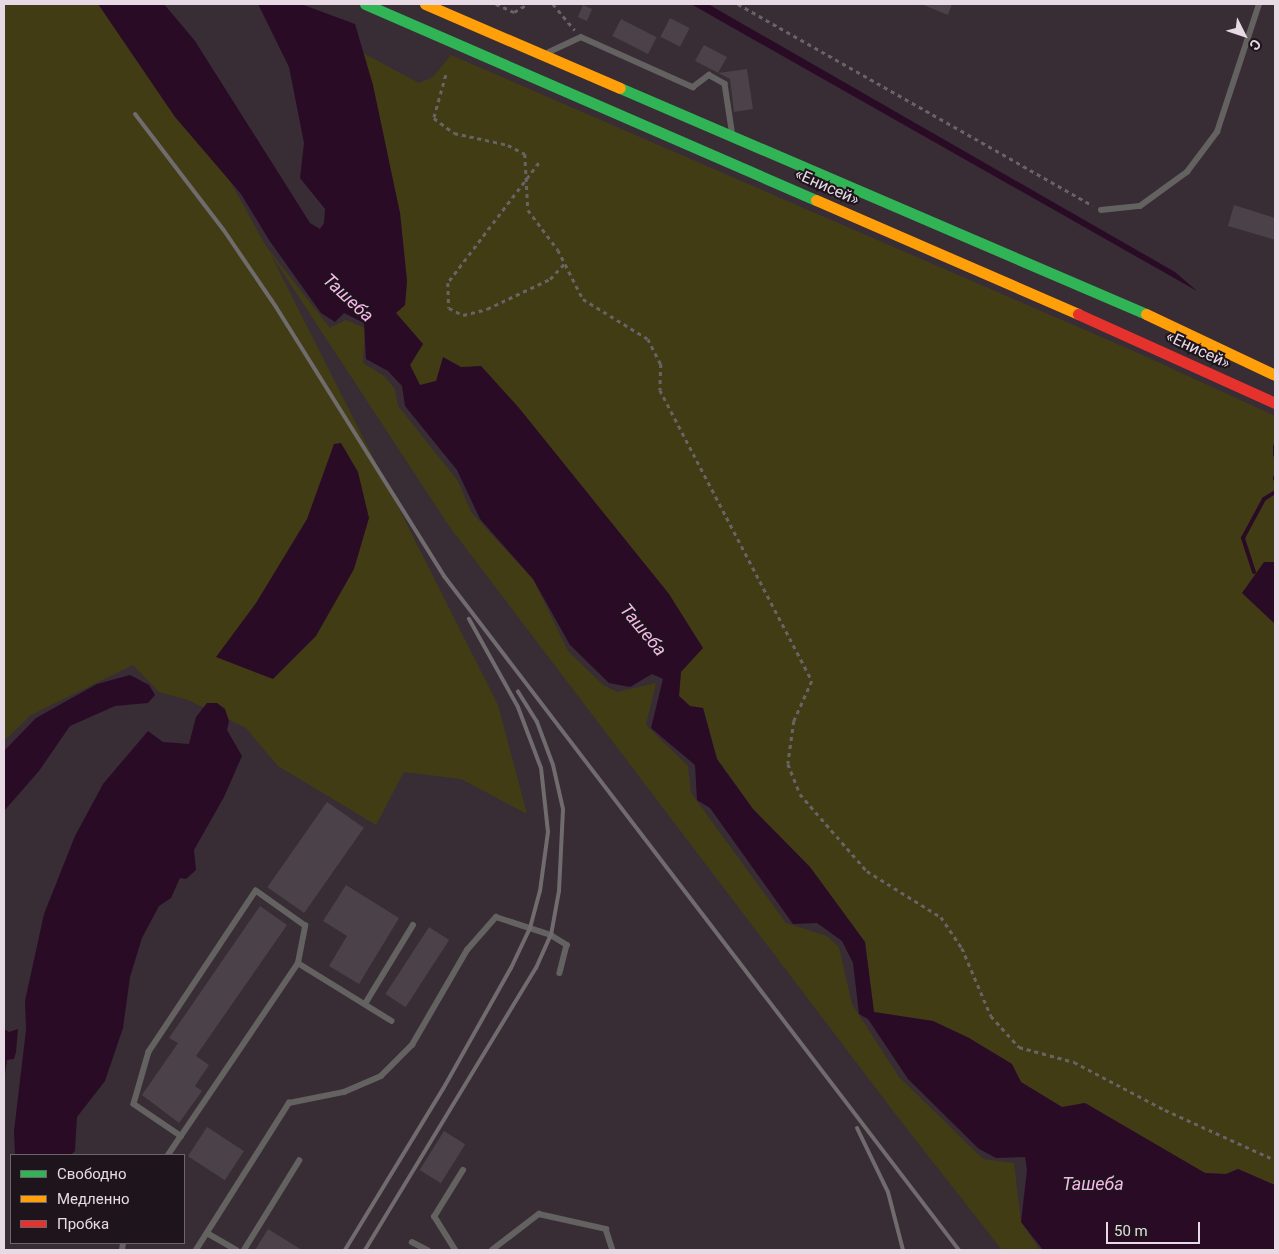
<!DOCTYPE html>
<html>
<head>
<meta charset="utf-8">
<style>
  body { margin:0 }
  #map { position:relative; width:1279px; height:1254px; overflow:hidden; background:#382c35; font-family:Roboto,sans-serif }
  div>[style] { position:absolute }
  .green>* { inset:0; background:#423c15 }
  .water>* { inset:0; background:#2a0b26 }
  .stream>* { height:4px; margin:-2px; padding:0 2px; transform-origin:2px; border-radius:2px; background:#2a0b26 }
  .building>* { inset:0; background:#4a4149; transform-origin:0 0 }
  .path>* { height:2.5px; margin-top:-1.25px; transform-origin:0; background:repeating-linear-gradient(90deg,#686364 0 4px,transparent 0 8px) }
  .lane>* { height:5.5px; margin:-2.75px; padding:0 2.75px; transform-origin:2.75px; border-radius:2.75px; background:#636260 }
  .fast>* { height:11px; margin:-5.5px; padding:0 5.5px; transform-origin:5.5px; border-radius:5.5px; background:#30b455 }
  .slow>* { height:11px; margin:-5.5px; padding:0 5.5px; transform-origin:5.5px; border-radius:5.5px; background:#ff9f0a }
  .jam>* { height:11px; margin:-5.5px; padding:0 5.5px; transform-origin:5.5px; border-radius:5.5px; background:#e5322d }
  .rail>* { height:4px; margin:-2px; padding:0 2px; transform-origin:2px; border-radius:2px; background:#706b6c }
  span { translate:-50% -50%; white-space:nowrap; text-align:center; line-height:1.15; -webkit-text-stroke:4px #1e151c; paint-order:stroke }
  .street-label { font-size:16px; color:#e7dae4 }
  .water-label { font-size:18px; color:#f7b7ea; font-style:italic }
  .frame { position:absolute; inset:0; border:5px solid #e7dae4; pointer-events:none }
  .legend { position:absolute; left:10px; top:1154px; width:175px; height:90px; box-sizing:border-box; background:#1e151c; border:1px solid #6e646c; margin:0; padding:6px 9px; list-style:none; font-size:15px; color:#e7dae4 }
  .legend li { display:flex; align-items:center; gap:10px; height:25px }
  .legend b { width:25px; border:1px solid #6e646c }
  .north { position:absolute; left:1219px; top:10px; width:50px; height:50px; -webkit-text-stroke:4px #1e151c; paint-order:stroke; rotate:131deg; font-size:14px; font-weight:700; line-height:20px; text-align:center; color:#e7dae4 }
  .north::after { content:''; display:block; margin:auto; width:18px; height:22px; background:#e7dae4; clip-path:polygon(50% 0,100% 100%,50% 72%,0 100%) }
  .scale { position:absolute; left:1106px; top:1222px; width:94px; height:22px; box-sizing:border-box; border:2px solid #e7dae4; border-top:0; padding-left:6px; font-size:15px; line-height:18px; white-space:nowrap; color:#e7dae4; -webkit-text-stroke:4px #1e151c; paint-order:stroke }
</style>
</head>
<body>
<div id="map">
  <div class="green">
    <i style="clip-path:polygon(4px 4px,115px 4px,231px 183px,266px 246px,330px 328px,346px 320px,365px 328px,363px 363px,384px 376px,395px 389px,398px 406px,458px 481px,471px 512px,533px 579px,568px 651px,603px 685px,617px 692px,656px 683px,646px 725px,688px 766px,691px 793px,786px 923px,827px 936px,839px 947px,852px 1004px,899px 1077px,983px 1159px,1014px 1163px,1021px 1222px,1040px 1250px,1002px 1250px,900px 1120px,449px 526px,270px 253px,498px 705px,527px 814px,461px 779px,404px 772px,376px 825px,278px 766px,246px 728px,188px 700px,159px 692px,133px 665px,31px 715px,4px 741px)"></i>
    <i style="clip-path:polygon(363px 53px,419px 83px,433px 77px,451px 55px,1138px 353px,1275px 416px,1275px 1185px,1238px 1169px,1226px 1174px,1205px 1173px,1085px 1103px,1062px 1107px,1021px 1082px,1012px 1064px,969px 1038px,933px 1021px,874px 1012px,865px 942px,810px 867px,753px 809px,717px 759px,703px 708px,690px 706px,679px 696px,681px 672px,669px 594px,519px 408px,481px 366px,420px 386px,410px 365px,423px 344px,396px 313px,405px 305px,407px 281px,400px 213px)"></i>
  </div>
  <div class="water">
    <i style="clip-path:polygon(98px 4px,164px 4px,195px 41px,310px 223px,320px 229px,324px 223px,325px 209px,300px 178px,304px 143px,289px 67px,258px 4px,301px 4px,355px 24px,373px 85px,400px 213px,407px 281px,405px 305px,396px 313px,423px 344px,410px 365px,420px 385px,436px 381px,443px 357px,461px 367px,481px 366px,519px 408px,669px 594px,703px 648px,681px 672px,679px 696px,690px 706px,703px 708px,717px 759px,753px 809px,810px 867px,865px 942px,874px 1012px,933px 1021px,969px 1038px,1012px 1064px,1021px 1082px,1062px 1107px,1085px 1103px,1205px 1173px,1226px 1174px,1238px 1169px,1275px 1185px,1275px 1250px,1043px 1250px,1021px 1222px,1027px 1170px,1025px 1157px,996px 1158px,979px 1149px,908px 1079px,868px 1019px,859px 1014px,853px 963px,842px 941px,817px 923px,793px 924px,710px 808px,697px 800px,695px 765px,651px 728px,663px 679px,652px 674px,630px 687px,609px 683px,570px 645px,533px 579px,480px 519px,457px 470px,405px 406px,402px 386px,388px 371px,366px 359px,364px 323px,344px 313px,335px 322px,321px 313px,269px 240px,241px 194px,175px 117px)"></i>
    <i style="clip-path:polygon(691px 4px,708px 4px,1175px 272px,1197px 291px)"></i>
    <i style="clip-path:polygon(341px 443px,358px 472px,369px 518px,354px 569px,316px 636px,273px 679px,216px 657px,256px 603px,307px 519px,334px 444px)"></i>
    <i style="clip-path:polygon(1264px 562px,1275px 562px,1275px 624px,1242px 593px)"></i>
    <i style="clip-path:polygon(130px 675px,149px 685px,155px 695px,148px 703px,115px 706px,70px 726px,39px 771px,4px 811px,4px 751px,36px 718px,97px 684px)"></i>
    <i style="clip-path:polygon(207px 703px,217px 703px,225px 709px,229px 721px,227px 730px,242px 756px,224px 797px,194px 850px,196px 870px,186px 879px,180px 878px,171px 898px,159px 906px,142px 938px,130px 977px,123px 1028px,105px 1081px,77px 1117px,75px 1151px,71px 1155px,15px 1155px,14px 1131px,26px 1030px,25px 1001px,44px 914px,75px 836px,103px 784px,148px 731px,163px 742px,189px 744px,196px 717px)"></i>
    <i style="clip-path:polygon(4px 1029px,9px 1032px,18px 1029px,16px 1052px,14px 1059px,7px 1060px,4px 1082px)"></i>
  </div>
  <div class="stream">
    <i style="left:1275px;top:446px;width:9px;rotate:90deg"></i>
    <i style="left:1275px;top:477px;width:2px;rotate:90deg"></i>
    <i style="left:1254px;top:572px;width:36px;rotate:-108deg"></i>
    <i style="left:1243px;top:538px;width:44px;rotate:-61.7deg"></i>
    <i style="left:1264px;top:499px;width:13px;rotate:-32deg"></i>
  </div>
  <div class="building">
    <i style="clip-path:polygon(921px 4px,952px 4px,948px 15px)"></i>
    <i style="left:583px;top:5px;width:10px;height:13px;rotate:24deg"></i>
    <i style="left:670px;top:18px;width:22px;height:21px;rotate:27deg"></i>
    <i style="left:621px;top:19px;width:40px;height:19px;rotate:27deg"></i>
    <i style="clip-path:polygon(704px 45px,727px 57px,718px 73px,747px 69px,753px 109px,734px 112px,730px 79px,695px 61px)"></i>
    <i style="clip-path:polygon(1234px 205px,1275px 218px,1275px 240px,1228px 226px)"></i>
    <i style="left:327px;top:802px;width:45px;height:104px;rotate:35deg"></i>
    <i style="clip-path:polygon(346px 885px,399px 918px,359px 984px,329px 966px,347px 936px,323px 921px)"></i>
    <i style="clip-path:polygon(260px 906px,287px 925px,196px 1056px,209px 1065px,195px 1086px,202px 1091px,179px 1123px,142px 1095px,178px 1043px,169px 1038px)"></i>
    <i style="left:429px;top:927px;width:24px;height:80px;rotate:33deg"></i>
    <i style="left:207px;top:1127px;width:44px;height:35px;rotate:33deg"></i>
    <i style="left:444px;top:1131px;width:25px;height:46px;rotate:32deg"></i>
    <i style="clip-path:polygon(268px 1229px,302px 1250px,255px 1250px)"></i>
  </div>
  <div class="path">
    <i style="left:496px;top:4px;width:20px;rotate:24deg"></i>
    <i style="left:514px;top:12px;width:16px;rotate:-30deg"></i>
    <i style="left:553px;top:4px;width:34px;rotate:50deg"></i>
    <i style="left:738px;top:4px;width:408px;rotate:29.6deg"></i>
    <i style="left:446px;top:75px;width:45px;rotate:105.6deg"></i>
    <i style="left:434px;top:118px;width:25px;rotate:37deg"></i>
    <i style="left:454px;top:133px;width:55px;rotate:12.5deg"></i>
    <i style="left:508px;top:145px;width:19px;rotate:28deg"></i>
    <i style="left:525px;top:154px;width:56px;rotate:86.9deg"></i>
    <i style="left:528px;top:210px;width:50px;rotate:53.1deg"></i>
    <i style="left:558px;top:250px;width:55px;rotate:63deg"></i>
    <i style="left:583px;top:299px;width:76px;rotate:31.6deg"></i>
    <i style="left:648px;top:339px;width:28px;rotate:63deg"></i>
    <i style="left:661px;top:364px;width:26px;rotate:92deg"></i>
    <i style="left:660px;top:390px;width:328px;rotate:62.4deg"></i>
    <i style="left:812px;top:681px;width:44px;rotate:114.2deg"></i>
    <i style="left:794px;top:721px;width:43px;rotate:97.9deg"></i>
    <i style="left:788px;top:764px;width:32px;rotate:68deg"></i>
    <i style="left:800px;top:794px;width:102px;rotate:49deg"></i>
    <i style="left:867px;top:871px;width:87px;rotate:31.9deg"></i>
    <i style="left:941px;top:917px;width:37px;rotate:56deg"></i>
    <i style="left:962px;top:948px;width:74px;rotate:66.9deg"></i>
    <i style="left:991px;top:1016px;width:42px;rotate:47.9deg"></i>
    <i style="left:1019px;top:1047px;width:57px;rotate:15.3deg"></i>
    <i style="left:1074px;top:1062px;width:103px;rotate:27.8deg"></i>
    <i style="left:1165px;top:1110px;width:121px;rotate:24.4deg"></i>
    <i style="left:539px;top:163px;width:151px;rotate:127.2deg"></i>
    <i style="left:448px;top:283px;width:25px;rotate:88deg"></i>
    <i style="left:449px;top:308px;width:16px;rotate:27deg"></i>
    <i style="left:463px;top:315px;width:25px;rotate:-14deg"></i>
    <i style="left:487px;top:309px;width:70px;rotate:-25.5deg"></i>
    <i style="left:550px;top:279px;width:22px;rotate:-47deg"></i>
  </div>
  <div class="lane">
    <i style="left:549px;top:52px;width:35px;rotate:-25deg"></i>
    <i style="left:581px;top:37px;width:123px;rotate:24.1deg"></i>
    <i style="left:693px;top:87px;width:20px;rotate:-37deg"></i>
    <i style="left:709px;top:75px;width:18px;rotate:29deg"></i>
    <i style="left:725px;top:84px;width:47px;rotate:81.3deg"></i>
    <i style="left:1101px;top:210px;width:39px;rotate:-6deg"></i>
    <i style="left:1140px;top:206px;width:58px;rotate:-35.9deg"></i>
    <i style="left:1187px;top:172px;width:50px;rotate:-53.1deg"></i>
    <i style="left:1217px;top:132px;width:135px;rotate:-71.8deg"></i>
    <i style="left:298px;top:963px;width:110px;rotate:31.7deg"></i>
    <i style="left:365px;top:1004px;width:92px;rotate:-58.7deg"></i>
    <i style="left:168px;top:1155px;width:23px;rotate:-56deg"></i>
    <i style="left:181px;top:1136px;width:209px;rotate:-55.9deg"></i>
    <i style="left:298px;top:963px;width:38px;rotate:-79deg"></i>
    <i style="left:305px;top:926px;width:60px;rotate:-144.5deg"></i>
    <i style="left:256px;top:891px;width:193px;rotate:123.6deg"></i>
    <i style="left:149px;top:1052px;width:54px;rotate:106.1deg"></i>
    <i style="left:134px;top:1104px;width:57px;rotate:34.2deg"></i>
    <i style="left:207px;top:1233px;width:34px;rotate:30deg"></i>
    <i style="left:412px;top:1242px;width:18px;rotate:27deg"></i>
    <i style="left:122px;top:1250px;width:7px;rotate:-82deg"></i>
    <i style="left:196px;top:1250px;width:174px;rotate:-57.7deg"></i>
    <i style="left:289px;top:1103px;width:56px;rotate:-11.3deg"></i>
    <i style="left:344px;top:1092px;width:40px;rotate:-23.4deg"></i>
    <i style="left:381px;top:1076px;width:44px;rotate:-45deg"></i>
    <i style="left:412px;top:1045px;width:110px;rotate:-59.9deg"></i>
    <i style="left:467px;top:950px;width:44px;rotate:-48.7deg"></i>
    <i style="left:496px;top:917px;width:58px;rotate:18.1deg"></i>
    <i style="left:551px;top:935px;width:19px;rotate:32deg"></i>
    <i style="left:567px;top:945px;width:29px;rotate:104deg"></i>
    <i style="left:244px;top:1250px;width:105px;rotate:-58.3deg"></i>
    <i style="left:455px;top:1250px;width:39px;rotate:-122deg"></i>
    <i style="left:434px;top:1217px;width:55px;rotate:-58.3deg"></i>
    <i style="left:492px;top:1250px;width:59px;rotate:-37.5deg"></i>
    <i style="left:539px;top:1214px;width:69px;rotate:12.6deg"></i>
    <i style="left:606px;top:1229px;width:22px;rotate:72deg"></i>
  </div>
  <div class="fast">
    <i style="left:365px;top:4px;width:492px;rotate:23.5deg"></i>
    <i style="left:620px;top:88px;width:572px;rotate:23.25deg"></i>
  </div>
  <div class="slow">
    <i style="left:425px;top:4px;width:212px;rotate:23.3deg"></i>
    <i style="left:816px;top:200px;width:286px;rotate:23.5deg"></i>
    <i style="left:1146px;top:314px;width:143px;rotate:25.3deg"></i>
  </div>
  <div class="jam">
    <i style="left:1078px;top:314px;width:216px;rotate:24.3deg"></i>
  </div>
  <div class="rail">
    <i style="left:135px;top:114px;width:145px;rotate:52.6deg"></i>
    <i style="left:223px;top:229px;width:94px;rotate:55.8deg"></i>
    <i style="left:276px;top:307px;width:317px;rotate:58deg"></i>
    <i style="left:444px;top:576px;width:848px;rotate:52.62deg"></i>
    <i style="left:857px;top:1128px;width:71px;rotate:64.2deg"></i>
    <i style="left:888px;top:1192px;width:60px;rotate:75.5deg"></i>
    <i style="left:345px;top:1250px;width:188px;rotate:-58.7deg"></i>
    <i style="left:443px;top:1089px;width:139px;rotate:-60.7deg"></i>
    <i style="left:511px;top:968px;width:44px;rotate:-64.6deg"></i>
    <i style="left:530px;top:928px;width:38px;rotate:-75deg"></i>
    <i style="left:540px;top:891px;width:60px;rotate:-82.3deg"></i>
    <i style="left:548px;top:832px;width:64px;rotate:-96.2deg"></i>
    <i style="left:541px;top:768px;width:65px;rotate:-110.7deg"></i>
    <i style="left:518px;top:707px;width:101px;rotate:-119.1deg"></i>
    <i style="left:365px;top:1250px;width:330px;rotate:-58.8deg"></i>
    <i style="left:536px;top:968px;width:36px;rotate:-66deg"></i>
    <i style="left:551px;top:935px;width:45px;rotate:-79.7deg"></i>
    <i style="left:559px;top:891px;width:82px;rotate:-87.2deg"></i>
    <i style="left:563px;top:809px;width:45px;rotate:-102.8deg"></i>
    <i style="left:553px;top:765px;width:46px;rotate:-110.4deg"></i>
    <i style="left:537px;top:722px;width:36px;rotate:-122deg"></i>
  </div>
  <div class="street-label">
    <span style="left:827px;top:187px;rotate:24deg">«Енисей»</span>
    <span style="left:1198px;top:350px;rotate:25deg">«Енисей»</span>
  </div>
  <div class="water-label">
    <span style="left:348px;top:298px;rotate:43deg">Ташеба</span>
    <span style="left:643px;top:630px;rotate:50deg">Ташеба</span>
    <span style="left:1093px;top:1184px">Ташеба</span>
  </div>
  <div class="frame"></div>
  <ul class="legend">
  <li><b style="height:6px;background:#30b455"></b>Свободно</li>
  <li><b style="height:6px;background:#ff9f0a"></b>Медленно</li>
  <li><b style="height:6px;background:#e5322d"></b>Пробка</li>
  </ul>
  <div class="north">С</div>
  <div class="scale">50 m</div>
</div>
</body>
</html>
